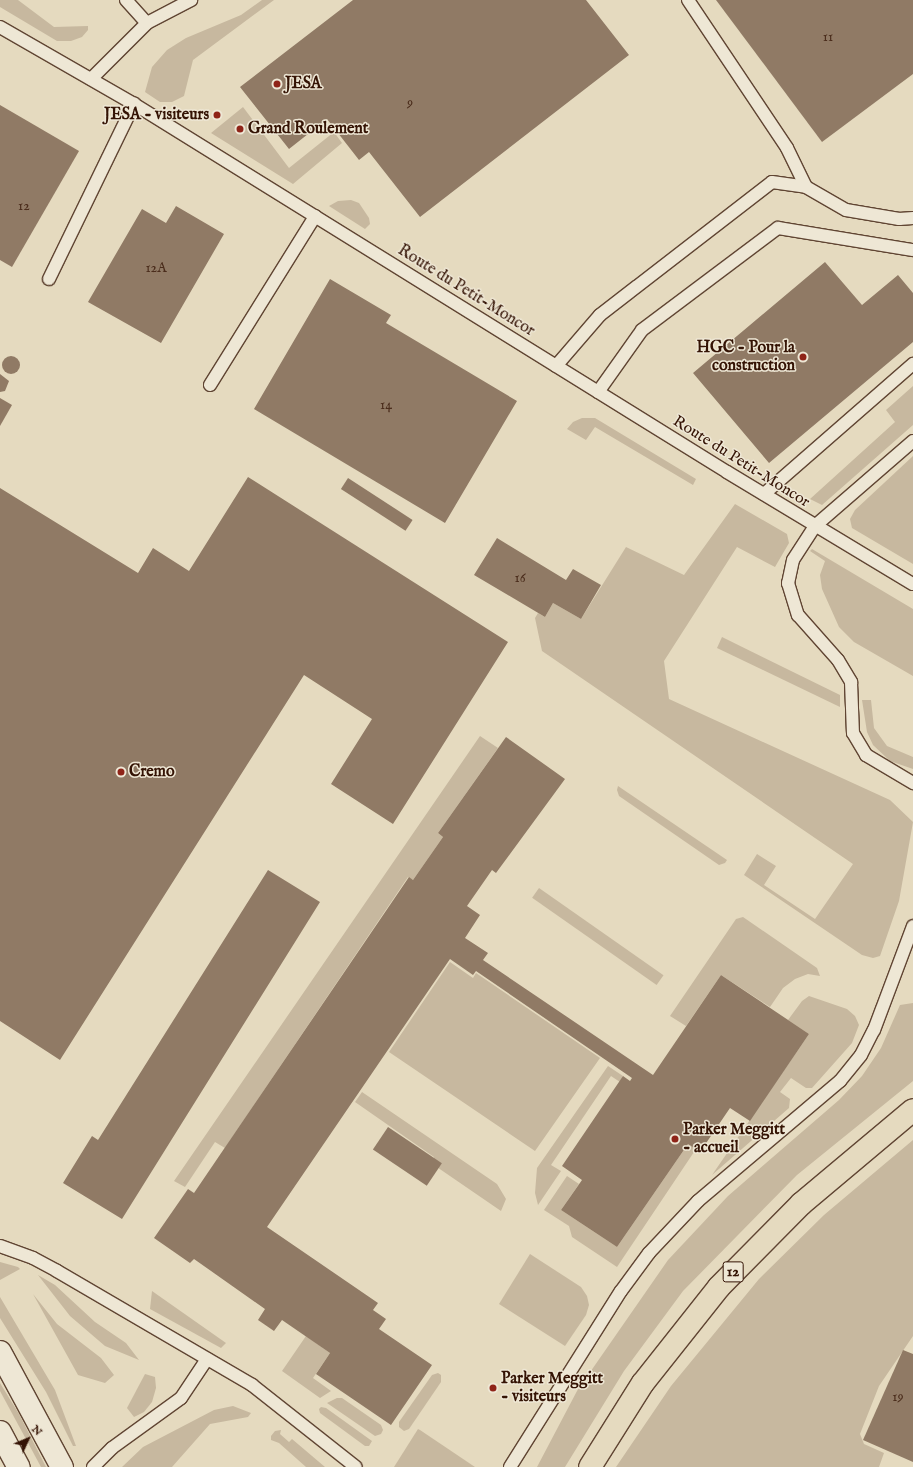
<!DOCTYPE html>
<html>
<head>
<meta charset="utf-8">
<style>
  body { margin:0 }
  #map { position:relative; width:913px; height:1467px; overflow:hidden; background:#e5dabf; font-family:"IM FELL English",serif }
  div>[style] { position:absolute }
  .green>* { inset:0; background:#c7b89f; transform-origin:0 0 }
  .building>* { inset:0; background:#907a65; transform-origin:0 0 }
  .round { border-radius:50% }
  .roads { filter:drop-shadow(1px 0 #604533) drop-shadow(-1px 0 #604533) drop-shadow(0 1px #604533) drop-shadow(0 -1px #604533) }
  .service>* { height:12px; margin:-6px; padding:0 6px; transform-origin:6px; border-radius:6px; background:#eee7d5 }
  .secondary>* { height:22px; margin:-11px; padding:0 11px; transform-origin:11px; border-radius:11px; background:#eee7d5 }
  .trunk>* { height:22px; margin:-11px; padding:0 11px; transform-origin:11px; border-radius:11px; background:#e5dabf }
  .dots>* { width:11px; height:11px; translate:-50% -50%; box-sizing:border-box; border:2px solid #eee7d5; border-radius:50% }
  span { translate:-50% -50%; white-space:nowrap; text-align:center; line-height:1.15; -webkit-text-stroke:3px #eee7d5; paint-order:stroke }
  .number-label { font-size:14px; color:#4b2d1c }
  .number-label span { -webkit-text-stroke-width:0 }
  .shield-label span { padding:1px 3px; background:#eee7d5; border:1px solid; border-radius:3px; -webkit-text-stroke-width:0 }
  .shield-label { font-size:15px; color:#341304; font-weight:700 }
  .poi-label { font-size:16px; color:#341304; font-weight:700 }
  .left { translate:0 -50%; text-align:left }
  .right { translate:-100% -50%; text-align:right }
  .street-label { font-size:16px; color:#341304 }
  .north { position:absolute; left:8px; top:1419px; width:40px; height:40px; -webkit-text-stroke:3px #eee7d5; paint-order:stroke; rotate:46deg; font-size:11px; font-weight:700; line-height:16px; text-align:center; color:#341304 }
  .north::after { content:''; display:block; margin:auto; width:14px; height:18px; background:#341304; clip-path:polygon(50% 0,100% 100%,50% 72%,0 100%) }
</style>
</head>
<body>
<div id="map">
  <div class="green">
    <i style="clip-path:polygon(0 0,18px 0,54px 27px,88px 26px,88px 30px,82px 37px,71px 41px,57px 41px,0 7px)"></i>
    <i style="clip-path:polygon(262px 0,274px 0,193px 60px,184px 96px,172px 102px,160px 102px,145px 92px,152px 67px,167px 50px,186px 38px,241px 15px)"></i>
    <i style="clip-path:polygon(243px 107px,289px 168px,334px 132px,342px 143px,293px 184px,211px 133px)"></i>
    <i style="clip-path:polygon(351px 200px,359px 203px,369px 218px,370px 224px,365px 229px,329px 206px,338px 201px)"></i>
    <i style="clip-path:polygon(913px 386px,913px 425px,822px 505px,810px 499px,895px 422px,886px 410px)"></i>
    <i style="clip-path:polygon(582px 418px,595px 418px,696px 479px,693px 485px,595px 427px,586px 440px,567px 429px,573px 422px)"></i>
    <i style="clip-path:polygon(913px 456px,913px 564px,852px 528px,850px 519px,855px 510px)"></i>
    <i style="clip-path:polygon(735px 504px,787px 534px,789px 543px,775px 567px,737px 547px,664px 661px,669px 699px,890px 800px,913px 822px,899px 901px,880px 956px,873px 958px,862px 955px,744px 875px,757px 854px,776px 866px,764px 885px,815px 919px,853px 864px,542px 651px,535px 618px,538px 613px,545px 617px,553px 603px,581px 619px,626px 547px,684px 575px)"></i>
    <i style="clip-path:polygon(812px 549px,913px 609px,913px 676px,854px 642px,839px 627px,822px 589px,820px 575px,825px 561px,810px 551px)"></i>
    <i style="clip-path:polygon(722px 637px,840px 695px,840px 707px,717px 648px)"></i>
    <i style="clip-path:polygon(862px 700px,871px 700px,874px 728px,887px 746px,913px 757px,913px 769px,890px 761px,873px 745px,867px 732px)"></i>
    <i style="clip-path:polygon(480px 736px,498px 748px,438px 833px,443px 837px,413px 880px,408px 877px,225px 1148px,215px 1142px,185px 1187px,174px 1181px)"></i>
    <i style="clip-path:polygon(618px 786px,727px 860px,725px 863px,719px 865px,619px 796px,617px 790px)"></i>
    <i style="left:539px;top:888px;width:152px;height:12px;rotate:35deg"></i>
    <i style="clip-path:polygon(743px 917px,817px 968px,820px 976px,808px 974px,795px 979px,783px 988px,770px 1007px,721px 975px,686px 1026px,670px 1016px,736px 919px)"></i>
    <i style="clip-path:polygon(450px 962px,473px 978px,476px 973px,600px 1058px,535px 1151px,389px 1052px)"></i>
    <i style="clip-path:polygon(809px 996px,847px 1009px,855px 1016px,859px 1025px,852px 1043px,812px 1088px,806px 1088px,791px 1078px,780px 1092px,790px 1099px,789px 1108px,712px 1175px,809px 1034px,788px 1020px,802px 1001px)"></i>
    <i style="clip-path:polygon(913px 1003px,913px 1081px,797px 1175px,683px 1291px,624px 1371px,565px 1467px,537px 1467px,577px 1391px,668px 1260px,728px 1196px,839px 1100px,862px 1076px,881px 1048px,900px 1005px)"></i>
    <i style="clip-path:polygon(608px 1066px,623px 1076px,620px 1082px,611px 1076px,551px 1165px,561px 1171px,538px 1205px,535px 1193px,537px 1168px)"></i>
    <i style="clip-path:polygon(362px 1092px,497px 1184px,506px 1199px,501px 1211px,431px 1163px,434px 1157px,355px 1102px)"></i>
    <i style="clip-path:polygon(913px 1140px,913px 1336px,879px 1386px,860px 1434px,864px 1444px,884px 1453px,879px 1467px,616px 1467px,671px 1386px,759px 1279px,824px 1215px)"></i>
    <i style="clip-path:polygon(688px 1144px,696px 1149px,617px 1267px,572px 1237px,569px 1226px,544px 1210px,567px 1176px,579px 1184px,561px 1210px,617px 1247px)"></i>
    <i style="clip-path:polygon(530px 1254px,581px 1287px,587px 1296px,589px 1305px,586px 1315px,565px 1346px,499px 1304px)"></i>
    <i style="clip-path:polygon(0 1262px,18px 1267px,20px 1269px,0 1280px)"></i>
    <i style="clip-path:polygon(38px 1275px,55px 1285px,95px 1322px,126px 1343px,139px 1360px,105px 1346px,70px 1316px)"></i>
    <i style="clip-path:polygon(152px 1291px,226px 1343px,221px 1348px,150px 1309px)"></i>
    <i style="clip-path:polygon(33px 1294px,57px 1324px,101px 1358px,114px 1375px,105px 1383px,78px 1375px)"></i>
    <i style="clip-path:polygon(0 1297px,55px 1390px,76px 1446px,73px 1446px,46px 1392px,0 1318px)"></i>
    <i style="clip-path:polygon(306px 1336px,330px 1353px,313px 1378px,331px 1391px,320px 1398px,282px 1371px)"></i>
    <i style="clip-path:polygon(438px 1373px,441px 1375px,441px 1382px,409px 1429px,404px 1431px,399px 1427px,399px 1422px,432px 1375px)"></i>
    <i style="clip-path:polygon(145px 1374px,155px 1377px,156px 1388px,152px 1402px,144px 1412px,134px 1417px,127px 1408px)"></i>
    <i style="clip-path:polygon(0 1383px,19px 1414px,46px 1467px,41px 1467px,0 1391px)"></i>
    <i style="clip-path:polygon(337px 1398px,342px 1398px,381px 1425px,383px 1430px,381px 1434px,375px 1436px,327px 1403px)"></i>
    <i style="clip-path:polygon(233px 1406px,251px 1413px,248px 1417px,210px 1424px,172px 1467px,122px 1467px,143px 1447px,214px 1410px)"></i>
    <i style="clip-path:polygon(321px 1407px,326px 1408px,372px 1441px,369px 1446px,365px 1446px,320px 1413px,319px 1409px)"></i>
    <i style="clip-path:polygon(418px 1429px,420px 1430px,475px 1467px,394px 1467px)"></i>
    <i style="clip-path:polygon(281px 1430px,280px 1434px,289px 1442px,292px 1439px,325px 1467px,306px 1467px,279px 1443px,271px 1440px,271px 1436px,275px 1431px)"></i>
  </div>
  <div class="building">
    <i style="clip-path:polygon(353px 0,586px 0,629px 55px,420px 217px,369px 152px,359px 160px,327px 119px,289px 149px,240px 87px)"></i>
    <i style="clip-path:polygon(716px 0,913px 0,913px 74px,822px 142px)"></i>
    <i style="clip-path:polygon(0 105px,79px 151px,12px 267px,0 260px)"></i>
    <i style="clip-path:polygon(176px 206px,224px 234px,161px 343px,88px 302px,142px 209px,166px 223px)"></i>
    <i style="clip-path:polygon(825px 262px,862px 305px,898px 275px,913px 293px,913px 342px,769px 463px,693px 373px)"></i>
    <i style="clip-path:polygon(330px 279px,391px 315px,386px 323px,517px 401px,445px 523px,254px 409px)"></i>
    <i class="round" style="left:2px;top:356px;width:18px;height:18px"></i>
    <i style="clip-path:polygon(0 374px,9px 381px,5px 391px,0 392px)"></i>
    <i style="clip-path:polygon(0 398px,12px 405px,0 426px)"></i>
    <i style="clip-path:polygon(248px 477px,508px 642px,393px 824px,331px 784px,372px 719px,304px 675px,60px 1060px,0 1021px,0 488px,138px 573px,153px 548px,189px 571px)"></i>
    <i style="left:348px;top:478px;width:77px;height:13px;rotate:33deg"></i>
    <i style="clip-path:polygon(497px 538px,566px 580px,573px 569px,601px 585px,581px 619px,553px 603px,545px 617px,474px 575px)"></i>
    <i style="clip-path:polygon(506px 737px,565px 779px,496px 873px,492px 870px,467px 906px,480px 915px,465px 938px,488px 953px,483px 960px,653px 1075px,721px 975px,809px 1034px,750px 1121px,730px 1108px,700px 1152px,688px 1144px,617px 1247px,561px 1210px,582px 1180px,562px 1166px,623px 1076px,630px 1081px,632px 1078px,476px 971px,473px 975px,450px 959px,267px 1227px,378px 1303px,373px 1310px,386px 1319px,379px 1329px,432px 1365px,391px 1425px,316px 1374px,330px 1353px,282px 1320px,274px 1331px,258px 1320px,265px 1309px,194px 1259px,190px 1263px,154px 1238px,188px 1189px,194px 1193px,409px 877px,413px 880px,443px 837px,438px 833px)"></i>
    <i style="clip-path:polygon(268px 870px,320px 902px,122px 1219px,63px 1183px,92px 1136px,98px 1140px)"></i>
    <i style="left:388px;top:1127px;width:65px;height:27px;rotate:34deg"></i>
    <i style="clip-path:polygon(903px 1350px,913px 1354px,913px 1462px,863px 1440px)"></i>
  </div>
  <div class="roads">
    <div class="service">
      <i style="left:126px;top:0;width:31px;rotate:48deg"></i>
      <i style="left:688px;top:0;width:178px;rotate:56.2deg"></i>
      <i style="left:787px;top:148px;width:43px;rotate:64deg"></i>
      <i style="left:0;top:27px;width:155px;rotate:29.9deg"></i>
      <i style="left:134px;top:104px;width:698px;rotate:31.82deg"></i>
      <i style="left:727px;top:472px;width:217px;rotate:31.1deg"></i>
      <i style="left:91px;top:79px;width:79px;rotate:-45deg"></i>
      <i style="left:147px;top:23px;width:50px;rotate:-27.6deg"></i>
      <i style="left:49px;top:279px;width:195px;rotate:-64.1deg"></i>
      <i style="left:556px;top:366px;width:67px;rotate:-49.2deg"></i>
      <i style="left:600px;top:315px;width:217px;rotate:-37.7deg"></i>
      <i style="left:772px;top:182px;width:34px;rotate:8deg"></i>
      <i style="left:806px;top:187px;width:46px;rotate:29.9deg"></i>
      <i style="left:846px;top:210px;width:54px;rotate:9.6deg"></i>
      <i style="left:899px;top:219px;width:14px;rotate:-4deg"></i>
      <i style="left:210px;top:385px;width:199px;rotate:-58.1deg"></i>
      <i style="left:598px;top:392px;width:76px;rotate:-54.6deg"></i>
      <i style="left:642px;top:330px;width:170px;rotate:-36.9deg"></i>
      <i style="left:778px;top:228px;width:137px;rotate:9.3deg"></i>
      <i style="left:913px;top:441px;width:130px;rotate:139.1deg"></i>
      <i style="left:815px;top:526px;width:40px;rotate:122.9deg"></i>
      <i style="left:793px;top:560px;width:24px;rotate:102deg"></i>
      <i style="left:788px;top:583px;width:34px;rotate:73deg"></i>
      <i style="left:798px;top:615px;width:60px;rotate:48.4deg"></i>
      <i style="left:838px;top:660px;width:26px;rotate:59deg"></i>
      <i style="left:851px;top:682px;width:51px;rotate:87.8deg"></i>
      <i style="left:853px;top:733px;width:26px;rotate:59deg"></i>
      <i style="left:866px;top:755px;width:55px;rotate:30.8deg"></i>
      <i style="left:764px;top:494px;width:198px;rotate:-41.1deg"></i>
      <i style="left:0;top:1246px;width:35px;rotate:20deg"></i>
      <i style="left:33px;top:1258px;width:27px;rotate:28deg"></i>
      <i style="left:57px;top:1271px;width:226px;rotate:30.3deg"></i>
      <i style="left:252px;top:1385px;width:132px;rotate:38.3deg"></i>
      <i style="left:93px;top:1467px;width:27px;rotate:-45deg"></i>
      <i style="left:112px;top:1448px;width:85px;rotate:-35.9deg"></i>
      <i style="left:181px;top:1398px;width:47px;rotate:-56.3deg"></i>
      <i style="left:510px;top:1467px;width:208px;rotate:-57.8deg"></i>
      <i style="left:621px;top:1291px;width:47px;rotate:-53.6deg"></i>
      <i style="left:649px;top:1253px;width:71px;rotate:-46.7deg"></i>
      <i style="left:698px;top:1201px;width:186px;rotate:-40.2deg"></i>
      <i style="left:840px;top:1081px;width:33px;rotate:-51deg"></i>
      <i style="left:861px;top:1055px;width:28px;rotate:-63deg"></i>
      <i style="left:874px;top:1030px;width:111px;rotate:-69.4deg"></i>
    </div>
    <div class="secondary">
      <i style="left:0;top:1352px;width:131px;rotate:61.7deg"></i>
      <i style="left:0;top:1432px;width:40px;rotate:62deg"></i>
    </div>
    <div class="trunk">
      <i style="left:590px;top:1467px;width:99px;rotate:-57.8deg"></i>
      <i style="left:643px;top:1383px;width:122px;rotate:-51.6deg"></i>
      <i style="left:719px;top:1287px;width:117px;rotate:-45.3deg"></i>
      <i style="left:801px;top:1204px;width:146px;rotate:-40deg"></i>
    </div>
  </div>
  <div class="dots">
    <i style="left:277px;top:84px;background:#8f2418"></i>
    <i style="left:217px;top:115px;background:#8f2418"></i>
    <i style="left:240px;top:129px;background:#8f2418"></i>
    <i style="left:803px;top:357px;background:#8f2418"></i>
    <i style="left:121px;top:772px;background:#8f2418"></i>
    <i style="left:675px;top:1139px;background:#8f2418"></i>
    <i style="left:493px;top:1388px;background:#8f2418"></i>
  </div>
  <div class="number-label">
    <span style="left:828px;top:37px">11</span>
    <span style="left:410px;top:103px">9</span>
    <span style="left:24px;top:206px">12</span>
    <span style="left:156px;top:268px">12A</span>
    <span style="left:386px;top:405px">14</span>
    <span style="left:520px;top:578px">16</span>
    <span style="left:898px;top:1397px">19</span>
  </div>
  <div class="shield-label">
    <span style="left:733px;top:1272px">12</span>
  </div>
  <div class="poi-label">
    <span class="left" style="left:285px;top:84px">JESA</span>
    <span class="right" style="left:209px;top:115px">JESA - visiteurs</span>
    <span class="left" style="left:248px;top:129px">Grand Roulement</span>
    <span class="right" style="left:795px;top:357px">HGC - Pour la<br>construction</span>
    <span class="left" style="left:129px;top:772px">Cremo</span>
    <span class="left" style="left:683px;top:1139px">Parker Meggitt<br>- accueil</span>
    <span class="left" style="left:501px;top:1388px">Parker Meggitt<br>- visiteurs</span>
  </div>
  <div class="street-label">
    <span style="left:466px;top:291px;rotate:32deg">Route du Petit-Moncor</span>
    <span style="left:741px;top:462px;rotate:32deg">Route du Petit-Moncor</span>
  </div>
  <div class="north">N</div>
</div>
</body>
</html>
